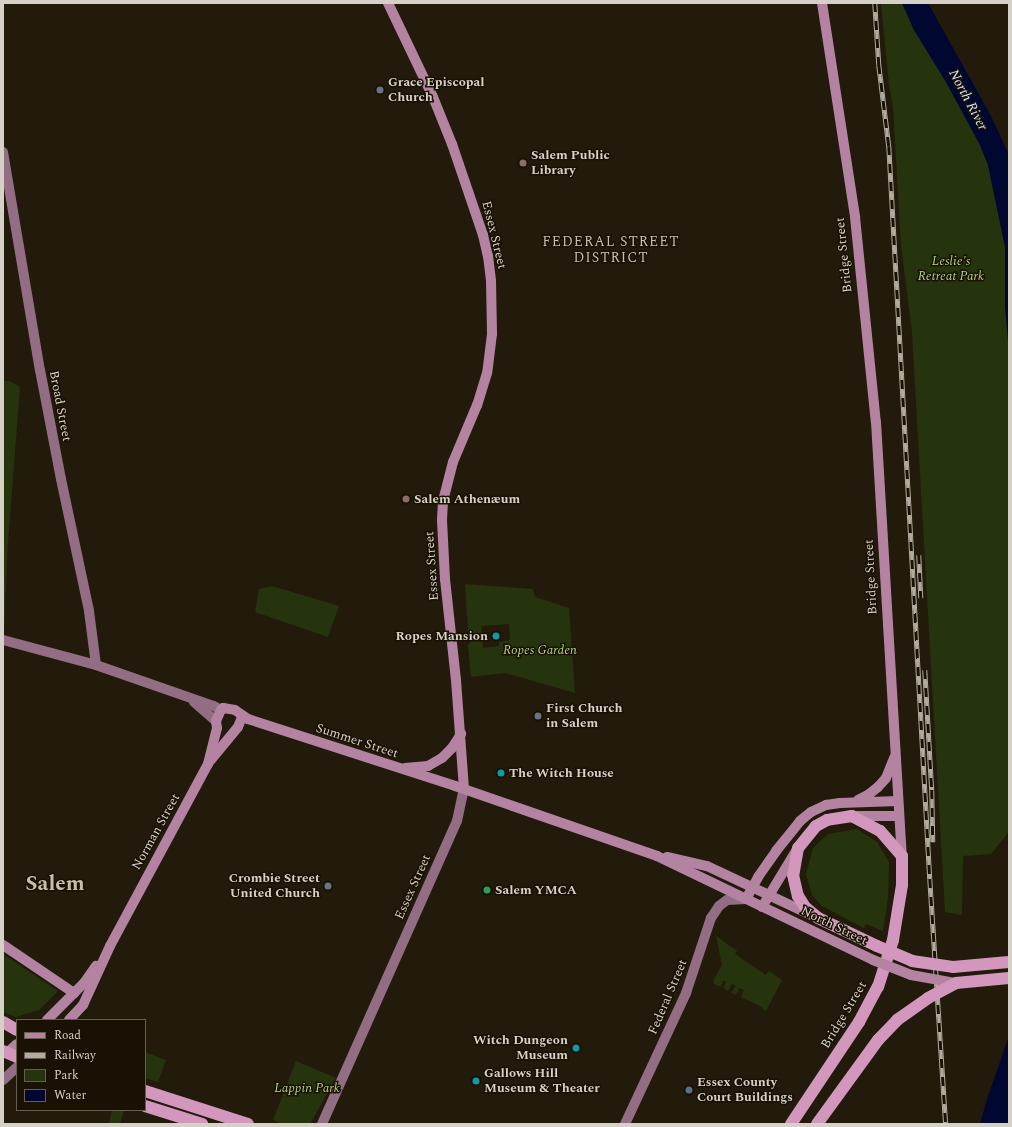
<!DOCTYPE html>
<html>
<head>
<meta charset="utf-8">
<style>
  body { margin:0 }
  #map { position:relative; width:1012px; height:1127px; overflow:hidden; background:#221b0b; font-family:Spectral,serif }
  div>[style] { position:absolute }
  .green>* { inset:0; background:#26340d }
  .water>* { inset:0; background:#000730 }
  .secondary>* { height:10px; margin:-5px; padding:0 5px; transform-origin:5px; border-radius:5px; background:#926d84 }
  .primary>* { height:10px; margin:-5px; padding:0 5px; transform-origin:5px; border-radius:5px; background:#b483a2 }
  .highway>* { height:12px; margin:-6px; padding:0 6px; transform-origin:6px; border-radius:6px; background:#d397bd }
  .rail>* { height:4.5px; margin-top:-2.25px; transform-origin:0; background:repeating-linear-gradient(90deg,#191103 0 9px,#b1aba0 0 18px); box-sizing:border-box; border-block:1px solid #b1aba0 }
  .primary-bridge>* { height:10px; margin:-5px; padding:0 5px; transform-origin:5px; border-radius:5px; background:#b483a2 }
  .highway-bridge>* { height:12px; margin:-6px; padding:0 6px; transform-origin:6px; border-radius:6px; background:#d397bd }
  .dots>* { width:11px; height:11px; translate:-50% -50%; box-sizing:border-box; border:2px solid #191103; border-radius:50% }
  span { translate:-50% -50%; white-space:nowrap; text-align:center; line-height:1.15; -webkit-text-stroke:3px #191103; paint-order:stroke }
  .poi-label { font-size:13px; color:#d6d1c7; font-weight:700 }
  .left { translate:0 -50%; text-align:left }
  .right { translate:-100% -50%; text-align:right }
  .street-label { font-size:13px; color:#d6d1c7 }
  .park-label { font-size:13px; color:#b1d17d; font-style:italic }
  .water-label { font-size:14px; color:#cde0fe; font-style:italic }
  .neighbourhood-label { font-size:14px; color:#c8beaa; letter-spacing:1px }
  .town-label { font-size:21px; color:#c8beaa; font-weight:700 }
  .frame { position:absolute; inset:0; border:4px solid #d6d1c7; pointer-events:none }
  .legend { position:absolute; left:16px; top:1019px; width:130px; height:92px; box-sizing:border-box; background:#191103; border:1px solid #655e51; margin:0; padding:5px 7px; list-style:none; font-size:12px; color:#d6d1c7 }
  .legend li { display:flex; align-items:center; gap:8px; height:20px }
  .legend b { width:20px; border:1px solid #655e51 }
</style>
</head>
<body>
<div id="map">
  <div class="green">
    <i style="clip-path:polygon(881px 3px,902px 3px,914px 30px,946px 82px,980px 145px,988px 165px,1005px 247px,1005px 306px,1009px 352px,1009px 828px,1007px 834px,991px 854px,963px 856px,962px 915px,945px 912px,912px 332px,901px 245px,893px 107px,889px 85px)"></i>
    <i style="clip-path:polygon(3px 381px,9px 381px,20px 387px,8px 542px,4px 632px)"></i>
    <i style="clip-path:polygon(465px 584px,533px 589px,535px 597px,569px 608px,575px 693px,505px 673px,471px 677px,468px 645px,472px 640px,482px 640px,483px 648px,499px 646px,499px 642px,510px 640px,509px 624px,481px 626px,482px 635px,471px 636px,468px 633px)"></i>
    <i style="clip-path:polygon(272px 586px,339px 606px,328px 637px,255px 612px,259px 589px)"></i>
    <i style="clip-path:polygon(857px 829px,877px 842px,889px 862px,888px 898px,883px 931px,866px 924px,864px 928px,822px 906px,812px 895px,806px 874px,813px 848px,828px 834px)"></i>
    <i style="clip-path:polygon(716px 936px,737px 951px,735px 954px,766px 975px,769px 971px,782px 980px,766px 1011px,762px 1009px,762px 1007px,741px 997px,744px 990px,739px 988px,736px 995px,731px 993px,736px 986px,732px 984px,728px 991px,723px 988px,726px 982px,723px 980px,721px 987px,714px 984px,714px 979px,722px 965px)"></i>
    <i style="clip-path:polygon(3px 954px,58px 991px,39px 1010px,16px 1017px,3px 1012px)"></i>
    <i style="clip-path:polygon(145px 1052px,166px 1060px,158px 1082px,145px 1078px)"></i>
    <i style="clip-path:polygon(296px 1061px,336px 1078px,310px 1124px,283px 1124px,273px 1120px)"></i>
    <i style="clip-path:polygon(112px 1110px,124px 1110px,120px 1124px,109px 1123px)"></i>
  </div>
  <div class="water">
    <i style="clip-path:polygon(902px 3px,928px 3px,991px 116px,1009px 155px,1009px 352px,1005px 306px,1005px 247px,988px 165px,980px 145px,946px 82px,914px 30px)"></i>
    <i style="clip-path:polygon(1008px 1039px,1009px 1124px,980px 1124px,987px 1099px)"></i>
  </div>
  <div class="secondary">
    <i style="left:3px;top:152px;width:221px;rotate:80.4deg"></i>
    <i style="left:40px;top:370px;width:111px;rotate:79.1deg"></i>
    <i style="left:61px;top:479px;width:135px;rotate:78deg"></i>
    <i style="left:89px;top:611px;width:54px;rotate:82.6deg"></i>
    <i style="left:3px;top:640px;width:96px;rotate:15deg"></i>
    <i style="left:96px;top:665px;width:125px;rotate:19.2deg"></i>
    <i style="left:214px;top:706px;width:8px;rotate:30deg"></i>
    <i style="left:194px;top:702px;width:29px;rotate:41deg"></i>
    <i style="left:3px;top:1080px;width:19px;rotate:-43deg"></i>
    <i style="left:322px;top:1124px;width:332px;rotate:-66deg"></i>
    <i style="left:457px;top:821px;width:33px;rotate:-78deg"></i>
    <i style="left:625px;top:1124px;width:145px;rotate:-65deg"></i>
    <i style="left:686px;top:993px;width:79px;rotate:-71.6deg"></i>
    <i style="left:711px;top:918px;width:14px;rotate:-56deg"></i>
    <i style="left:719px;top:906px;width:10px;rotate:-37deg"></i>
    <i style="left:727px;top:900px;width:19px;rotate:-3deg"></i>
  </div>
  <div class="primary">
    <i style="left:388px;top:3px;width:104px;rotate:64.4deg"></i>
    <i style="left:433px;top:97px;width:51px;rotate:68deg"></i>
    <i style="left:452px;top:144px;width:96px;rotate:71.2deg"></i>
    <i style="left:483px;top:235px;width:22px;rotate:77deg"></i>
    <i style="left:488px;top:256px;width:25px;rotate:83deg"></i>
    <i style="left:491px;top:281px;width:53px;rotate:88.9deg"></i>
    <i style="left:492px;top:334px;width:39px;rotate:97deg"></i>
    <i style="left:487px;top:373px;width:34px;rotate:107deg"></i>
    <i style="left:477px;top:405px;width:62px;rotate:112.8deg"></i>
    <i style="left:453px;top:462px;width:40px;rotate:104.4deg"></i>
    <i style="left:443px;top:501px;width:19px;rotate:93deg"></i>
    <i style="left:442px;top:520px;width:59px;rotate:87.1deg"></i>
    <i style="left:445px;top:579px;width:102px;rotate:83.8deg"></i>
    <i style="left:456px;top:680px;width:109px;rotate:85.8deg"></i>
    <i style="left:822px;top:3px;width:217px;rotate:81.2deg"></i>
    <i style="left:855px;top:217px;width:206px;rotate:84.2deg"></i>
    <i style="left:876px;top:422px;width:435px;rotate:86.6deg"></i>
    <i style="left:210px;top:761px;width:44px;rotate:-50.5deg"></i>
    <i style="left:238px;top:727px;width:11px;rotate:-68deg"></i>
    <i style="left:405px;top:768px;width:23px;rotate:-5deg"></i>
    <i style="left:428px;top:766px;width:16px;rotate:-30deg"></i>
    <i style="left:442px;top:758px;width:14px;rotate:-45deg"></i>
    <i style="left:452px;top:748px;width:17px;rotate:-57deg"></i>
    <i style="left:858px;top:800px;width:11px;rotate:-27deg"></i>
    <i style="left:868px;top:795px;width:13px;rotate:-39deg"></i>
    <i style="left:878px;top:787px;width:12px;rotate:-48deg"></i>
    <i style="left:886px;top:778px;width:22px;rotate:-68deg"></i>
    <i style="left:852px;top:816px;width:47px"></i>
    <i style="left:667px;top:857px;width:41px;rotate:12.7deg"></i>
    <i style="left:707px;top:866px;width:115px;rotate:25.2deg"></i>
    <i style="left:746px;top:899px;width:25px;rotate:-61deg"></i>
    <i style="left:758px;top:877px;width:32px;rotate:-55deg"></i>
    <i style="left:776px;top:851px;width:38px;rotate:-51deg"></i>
    <i style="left:800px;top:821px;width:14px;rotate:-39deg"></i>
    <i style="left:811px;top:812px;width:17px;rotate:-25deg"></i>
    <i style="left:826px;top:805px;width:14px;rotate:-8deg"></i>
    <i style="left:840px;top:803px;width:58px;rotate:-2deg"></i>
    <i style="left:762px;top:907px;width:66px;rotate:-58.7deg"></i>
    <i style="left:3px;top:945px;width:86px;rotate:34.1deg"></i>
    <i style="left:47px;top:1020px;width:52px;rotate:-45deg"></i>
    <i style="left:84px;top:983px;width:21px;rotate:-55deg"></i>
    <i style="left:69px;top:1020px;width:21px;rotate:-47deg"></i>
    <i style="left:83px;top:1005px;width:65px;rotate:-65.4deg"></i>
    <i style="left:110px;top:946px;width:207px;rotate:-61.7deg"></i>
    <i style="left:208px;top:764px;width:37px;rotate:-76deg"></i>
    <i style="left:217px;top:728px;width:7px;rotate:-98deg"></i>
    <i style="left:216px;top:721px;width:12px;rotate:-66deg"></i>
    <i style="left:221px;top:710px;width:3px;rotate:-45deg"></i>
    <i style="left:223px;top:708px;width:12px;rotate:9deg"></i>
    <i style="left:235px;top:710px;width:16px;rotate:35deg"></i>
    <i style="left:248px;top:719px;width:218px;rotate:17.9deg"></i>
    <i style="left:455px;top:786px;width:214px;rotate:19.1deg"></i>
    <i style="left:657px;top:856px;width:240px;rotate:25.7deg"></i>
    <i style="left:7px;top:1053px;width:13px;rotate:-42deg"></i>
  </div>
  <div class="highway">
    <i style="left:953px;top:967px;width:56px;rotate:-5.1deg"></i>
    <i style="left:956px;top:983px;width:53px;rotate:-5.4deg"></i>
    <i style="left:3px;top:1022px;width:16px;rotate:30deg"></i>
    <i style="left:3px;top:1051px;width:15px;rotate:23deg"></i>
    <i style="left:145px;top:1091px;width:108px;rotate:17.8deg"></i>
    <i style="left:145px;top:1106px;width:60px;rotate:17.5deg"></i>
    <i style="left:791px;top:1124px;width:123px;rotate:-56.3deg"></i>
    <i style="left:859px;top:1022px;width:40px;rotate:-62deg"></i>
    <i style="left:878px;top:987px;width:49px;rotate:-72.3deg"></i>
    <i style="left:893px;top:940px;width:56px;rotate:-80.7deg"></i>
    <i style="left:902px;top:885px;width:29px;rotate:-90deg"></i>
    <i style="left:902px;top:856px;width:33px;rotate:-131deg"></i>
    <i style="left:880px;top:831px;width:32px;rotate:-152deg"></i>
    <i style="left:852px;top:816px;width:25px;rotate:171deg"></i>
    <i style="left:827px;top:820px;width:13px;rotate:151deg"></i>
    <i style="left:816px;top:826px;width:28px;rotate:129deg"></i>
    <i style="left:798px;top:848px;width:27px;rotate:100deg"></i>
    <i style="left:793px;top:875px;width:22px;rotate:77deg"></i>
    <i style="left:798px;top:896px;width:13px;rotate:58deg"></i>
    <i style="left:805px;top:907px;width:17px;rotate:40deg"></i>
    <i style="left:818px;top:918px;width:65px;rotate:25.4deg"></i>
    <i style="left:817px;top:1124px;width:104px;rotate:-54deg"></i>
    <i style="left:878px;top:1040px;width:28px;rotate:-46deg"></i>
  </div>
  <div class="rail">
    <i style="left:875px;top:3px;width:62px;rotate:86.3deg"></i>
    <i style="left:879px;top:65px;width:82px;rotate:83deg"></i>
    <i style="left:889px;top:146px;width:734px;rotate:86.8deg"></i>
    <i style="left:930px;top:879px;width:246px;rotate:86.3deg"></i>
    <i style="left:919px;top:555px;width:43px;rotate:87.3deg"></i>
    <i style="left:925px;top:670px;width:120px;rotate:86.7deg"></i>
    <i style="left:932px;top:790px;width:52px;rotate:88.9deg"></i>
  </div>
  <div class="primary-bridge">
    <i style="left:873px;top:960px;width:41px;rotate:21.5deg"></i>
    <i style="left:911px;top:975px;width:46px;rotate:10.1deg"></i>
  </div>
  <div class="highway-bridge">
    <i style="left:877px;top:946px;width:38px;rotate:23deg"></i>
    <i style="left:912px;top:961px;width:41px;rotate:8.3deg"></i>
    <i style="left:897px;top:1020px;width:38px;rotate:-35deg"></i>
    <i style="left:928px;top:998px;width:32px;rotate:-28deg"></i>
  </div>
  <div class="dots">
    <i style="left:380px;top:90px;background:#6b7280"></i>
    <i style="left:523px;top:163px;background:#8d6e63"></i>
    <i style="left:406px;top:499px;background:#8d6e63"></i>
    <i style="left:496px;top:636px;background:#0f9aa8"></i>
    <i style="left:538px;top:716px;background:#6b7280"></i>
    <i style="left:501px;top:773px;background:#0f9aa8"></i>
    <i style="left:328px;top:886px;background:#6b7280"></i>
    <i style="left:487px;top:890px;background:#2e9e5b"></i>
    <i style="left:576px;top:1048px;background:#0f9aa8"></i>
    <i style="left:476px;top:1081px;background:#0f9aa8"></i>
    <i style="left:689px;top:1090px;background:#5c6f8a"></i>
  </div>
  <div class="poi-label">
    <span class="left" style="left:388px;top:90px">Grace Episcopal<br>Church</span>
    <span class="left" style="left:531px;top:163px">Salem Public<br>Library</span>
    <span class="left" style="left:414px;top:499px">Salem Athenæum</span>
    <span class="right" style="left:488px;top:636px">Ropes Mansion</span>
    <span class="left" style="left:546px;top:716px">First Church<br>in Salem</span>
    <span class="left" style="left:509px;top:773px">The Witch House</span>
    <span class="right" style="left:320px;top:886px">Crombie Street<br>United Church</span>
    <span class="left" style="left:495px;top:890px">Salem YMCA</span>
    <span class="right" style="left:568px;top:1048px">Witch Dungeon<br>Museum</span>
    <span class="left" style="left:484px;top:1081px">Gallows Hill<br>Museum &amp; Theater</span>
    <span class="left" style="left:697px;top:1090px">Essex County<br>Court Buildings</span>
  </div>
  <div class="street-label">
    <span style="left:494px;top:235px;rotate:76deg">Essex Street</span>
    <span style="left:844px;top:255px;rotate:-96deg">Bridge Street</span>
    <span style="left:60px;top:406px;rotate:79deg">Broad Street</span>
    <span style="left:432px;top:566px;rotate:-94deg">Essex Street</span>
    <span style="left:871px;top:577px;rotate:-93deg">Bridge Street</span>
    <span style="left:357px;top:741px;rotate:18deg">Summer Street</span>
    <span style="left:156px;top:832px;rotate:-61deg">Norman Street</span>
    <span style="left:413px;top:887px;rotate:-66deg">Essex Street</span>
    <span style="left:834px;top:926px;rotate:26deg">North Street</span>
    <span style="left:668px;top:997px;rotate:-67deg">Federal Street</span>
    <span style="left:844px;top:1015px;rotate:-59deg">Bridge Street</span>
  </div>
  <div class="park-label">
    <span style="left:951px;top:269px">Leslie's<br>Retreat Park</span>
    <span style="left:540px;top:650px">Ropes Garden</span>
    <span style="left:307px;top:1088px">Lappin Park</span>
  </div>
  <div class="water-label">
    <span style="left:968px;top:100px;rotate:62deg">North River</span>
  </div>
  <div class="neighbourhood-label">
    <span style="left:611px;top:250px">FEDERAL STREET<br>DISTRICT</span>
  </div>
  <div class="town-label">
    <span style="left:55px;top:884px">Salem</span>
  </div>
  <div class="frame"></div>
  <ul class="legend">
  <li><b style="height:5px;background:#b483a2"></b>Road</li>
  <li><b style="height:5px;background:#b1aba0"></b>Railway</li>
  <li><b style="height:11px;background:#26340d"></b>Park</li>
  <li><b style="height:11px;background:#000730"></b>Water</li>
  </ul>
</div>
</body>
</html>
